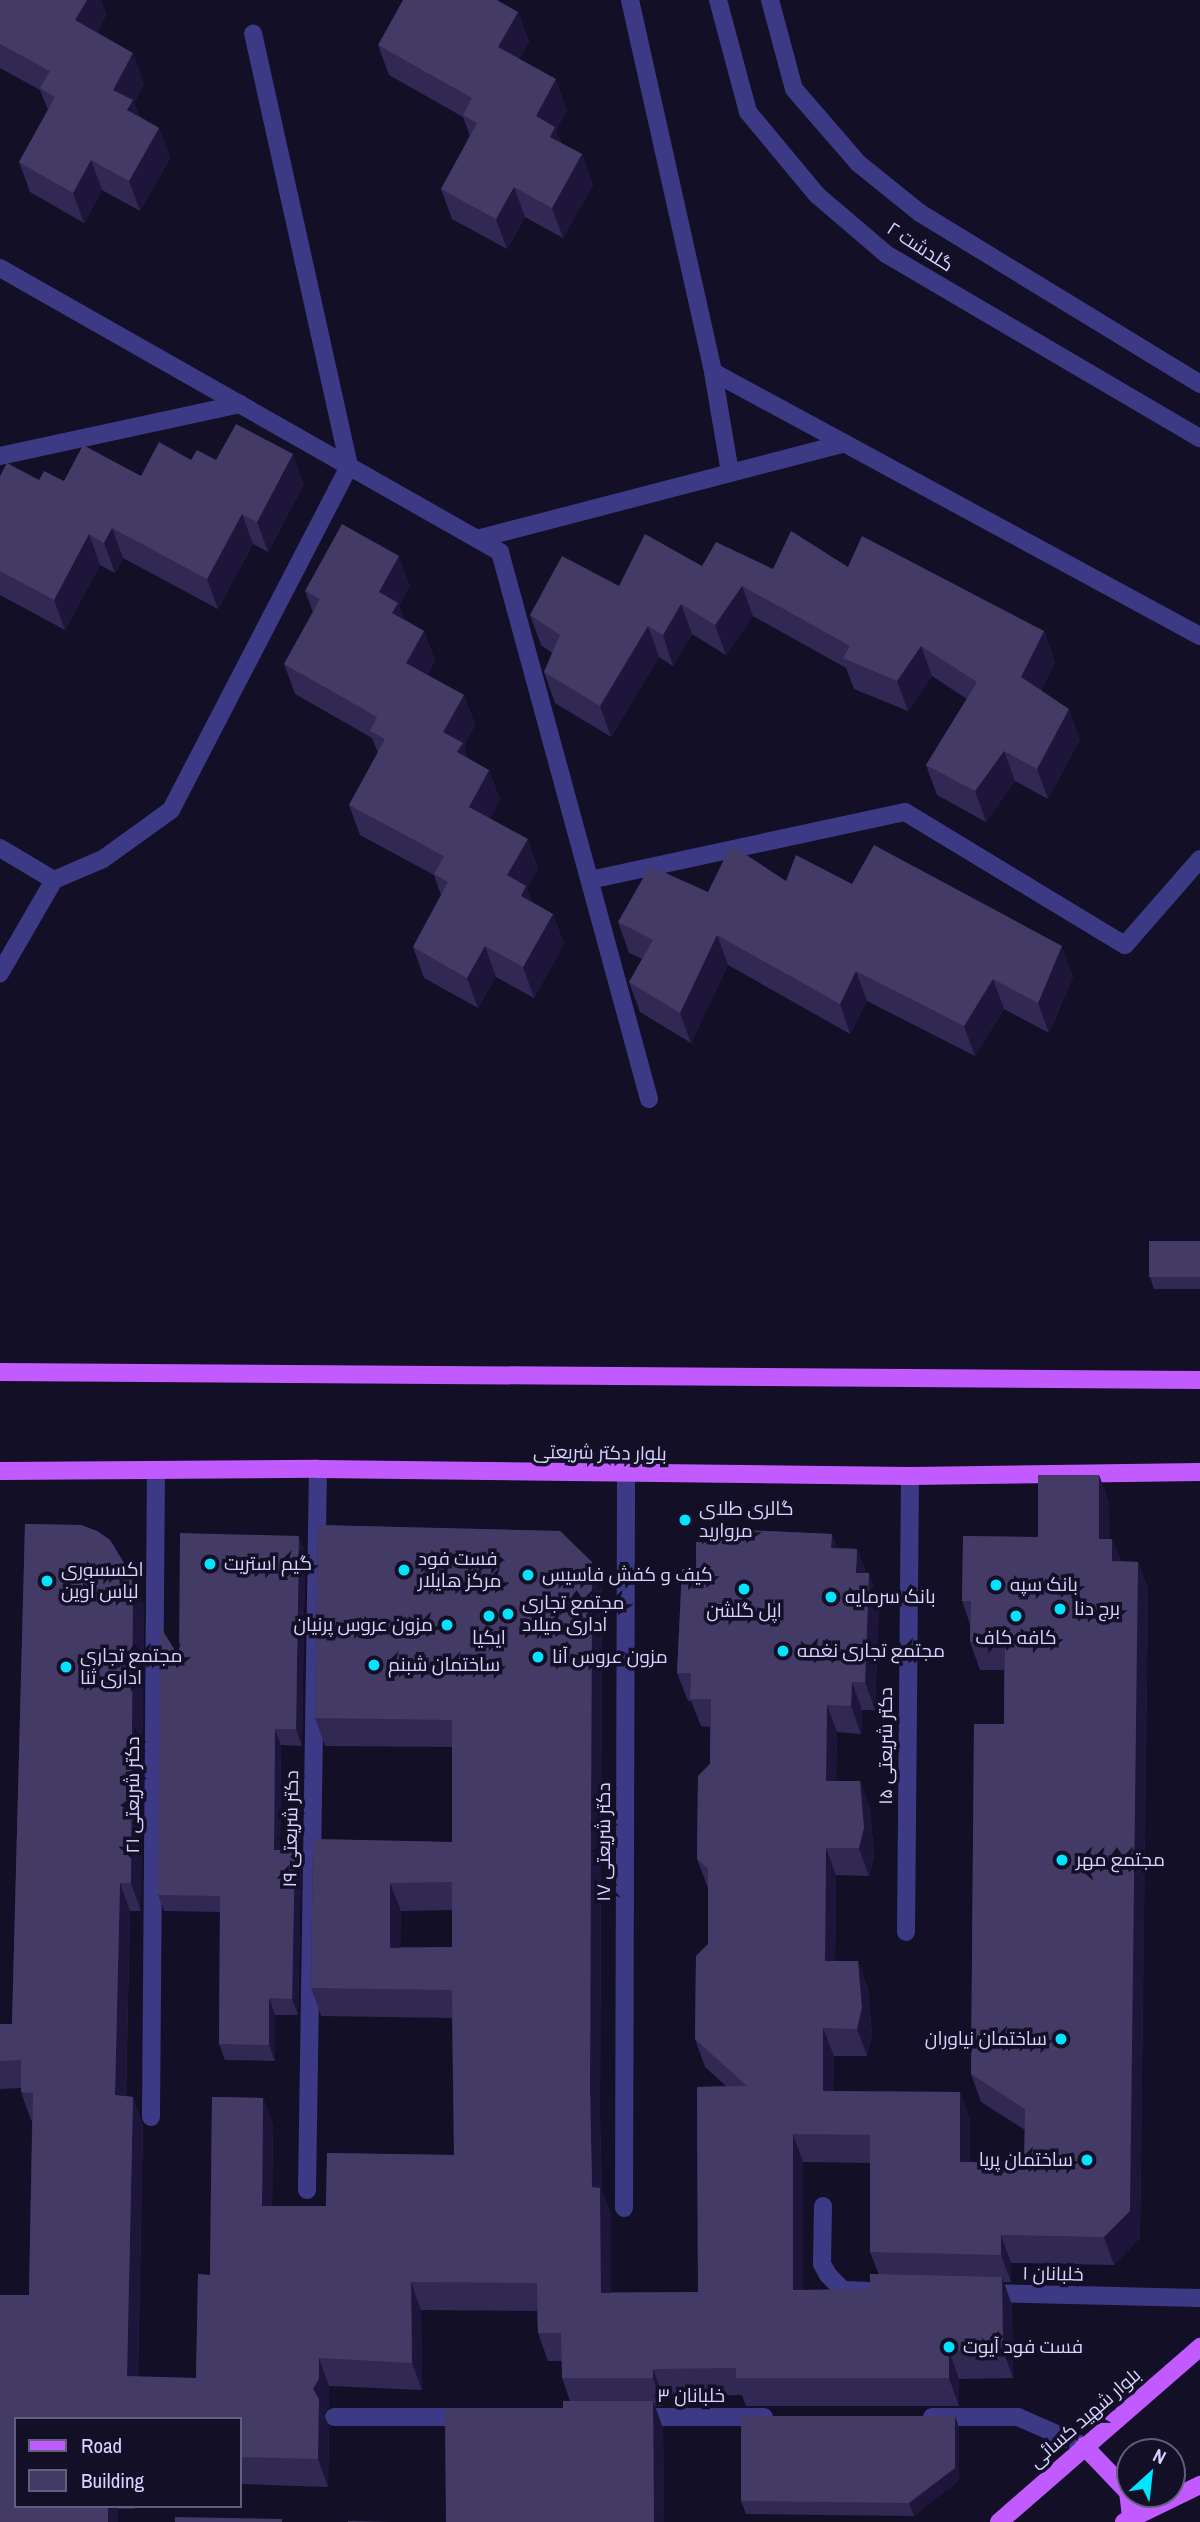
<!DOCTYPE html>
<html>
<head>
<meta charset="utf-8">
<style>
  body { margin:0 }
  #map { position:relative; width:1200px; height:2522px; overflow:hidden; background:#130f26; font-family:"Archivo Narrow",Cairo,sans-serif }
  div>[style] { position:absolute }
  .minor>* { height:18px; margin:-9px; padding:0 9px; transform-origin:9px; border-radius:9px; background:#3d3a85 }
  .major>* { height:18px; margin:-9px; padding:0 9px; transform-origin:9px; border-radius:9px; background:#c25bff }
  .wall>* { inset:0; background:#312854 }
  .shaded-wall>* { inset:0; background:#1d163a; transform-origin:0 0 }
  .building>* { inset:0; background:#433a66; transform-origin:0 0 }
  .dots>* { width:19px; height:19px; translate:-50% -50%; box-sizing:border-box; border:4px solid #130f26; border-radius:50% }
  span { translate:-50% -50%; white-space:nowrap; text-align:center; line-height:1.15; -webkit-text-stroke:7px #130f26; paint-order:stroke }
  .street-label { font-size:19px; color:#d9d4ff }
  .poi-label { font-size:19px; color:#d9d4ff }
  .left { translate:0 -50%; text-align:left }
  .right { translate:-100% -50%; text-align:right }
  .legend { position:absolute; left:14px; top:2417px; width:228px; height:91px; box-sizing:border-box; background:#130f26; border:2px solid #625e7d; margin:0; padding:9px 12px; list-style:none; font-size:21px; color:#d9d4ff }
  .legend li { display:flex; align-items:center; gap:14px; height:35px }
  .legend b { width:35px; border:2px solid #625e7d }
  .north { position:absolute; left:1116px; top:2438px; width:70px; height:70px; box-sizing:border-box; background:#130f26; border:2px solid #625e7d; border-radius:50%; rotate:27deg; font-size:19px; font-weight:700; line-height:28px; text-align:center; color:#d9d4ff }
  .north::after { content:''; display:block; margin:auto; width:24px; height:32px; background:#00e5ff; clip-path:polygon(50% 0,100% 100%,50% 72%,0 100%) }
</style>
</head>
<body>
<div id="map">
  <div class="minor">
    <i style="left:630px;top:0;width:381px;rotate:77.4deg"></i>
    <i style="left:713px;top:372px;width:102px;rotate:80.4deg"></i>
    <i style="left:718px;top:0;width:116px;rotate:75deg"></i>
    <i style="left:748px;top:112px;width:108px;rotate:50.3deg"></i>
    <i style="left:817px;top:195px;width:91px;rotate:40.5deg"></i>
    <i style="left:886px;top:254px;width:364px;rotate:30.4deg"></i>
    <i style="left:770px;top:0;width:92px;rotate:74.9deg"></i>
    <i style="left:794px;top:89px;width:98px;rotate:49.1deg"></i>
    <i style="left:858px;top:163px;width:80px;rotate:38.9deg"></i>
    <i style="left:920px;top:213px;width:328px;rotate:31.4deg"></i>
    <i style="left:0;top:268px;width:575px;rotate:29.6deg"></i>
    <i style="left:500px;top:552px;width:567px;rotate:74.76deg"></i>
    <i style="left:713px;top:372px;width:554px;rotate:28.46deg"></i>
    <i style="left:0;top:456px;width:246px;rotate:-12.2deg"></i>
    <i style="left:477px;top:539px;width:380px;rotate:-14.6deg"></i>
    <i style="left:0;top:848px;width:63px;rotate:30.7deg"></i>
    <i style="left:54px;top:880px;width:108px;rotate:120.1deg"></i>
    <i style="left:54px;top:880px;width:53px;rotate:-23.2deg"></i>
    <i style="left:103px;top:859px;width:84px;rotate:-35.8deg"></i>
    <i style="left:171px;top:810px;width:387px;rotate:-62.6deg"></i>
    <i style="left:349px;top:466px;width:443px;rotate:-102.5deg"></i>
    <i style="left:590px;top:880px;width:322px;rotate:-12.2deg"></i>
    <i style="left:905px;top:812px;width:257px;rotate:31.2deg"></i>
    <i style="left:1125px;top:945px;width:114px;rotate:-48.9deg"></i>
    <i style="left:906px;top:1932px;width:456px;rotate:-89.5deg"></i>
    <i style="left:151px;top:2117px;width:644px;rotate:-89.56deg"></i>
    <i style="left:307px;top:2190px;width:721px;rotate:-89.13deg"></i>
    <i style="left:823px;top:2206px;width:58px;rotate:91deg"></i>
    <i style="left:822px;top:2264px;width:13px;rotate:61deg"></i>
    <i style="left:828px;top:2275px;width:21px;rotate:45deg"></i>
    <i style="left:843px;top:2290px;width:23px;rotate:2deg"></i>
    <i style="left:624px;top:2208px;width:733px;rotate:-89.84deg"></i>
    <i style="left:985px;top:2293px;width:215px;rotate:1.3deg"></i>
    <i style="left:334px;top:2417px;width:133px"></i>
    <i style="left:638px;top:2417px;width:126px"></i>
    <i style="left:932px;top:2417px;width:86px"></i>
    <i style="left:1018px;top:2417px;width:72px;rotate:23.7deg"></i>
  </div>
  <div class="major">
    <i style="left:0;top:1372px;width:1200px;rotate:0.38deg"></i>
    <i style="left:0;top:1471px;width:318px;rotate:-0.4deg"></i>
    <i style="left:318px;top:1469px;width:592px;rotate:0.68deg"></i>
    <i style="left:910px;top:1476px;width:290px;rotate:-0.8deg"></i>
    <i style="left:1084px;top:2446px;width:64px;rotate:46.3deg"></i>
    <i style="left:1128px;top:2492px;width:25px;rotate:83deg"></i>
    <i style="left:999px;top:2522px;width:267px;rotate:-41deg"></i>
    <i style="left:1124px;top:2522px;width:85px;rotate:-26deg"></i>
  </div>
  <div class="wall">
    <i style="clip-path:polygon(0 0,101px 0,106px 15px,97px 32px,144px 83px,134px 103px,139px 116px,159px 128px,170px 158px,140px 211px,102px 190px,84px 223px,30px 192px,19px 162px,48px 110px,40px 90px,0 68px)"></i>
    <i style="clip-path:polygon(518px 12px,529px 42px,519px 59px,567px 110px,556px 130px,561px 143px,582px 154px,593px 185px,563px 238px,525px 217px,507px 249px,452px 219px,441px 189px,470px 136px,463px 117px,389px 75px,378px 45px)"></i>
    <i style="clip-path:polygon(191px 460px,216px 460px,304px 484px,268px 552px,253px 544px,218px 609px,123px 558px,115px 573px,100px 565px,65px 630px,0 595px,0 476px,39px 480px,64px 481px,141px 476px)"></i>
    <i style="clip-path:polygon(702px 566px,773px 569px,848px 567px,1044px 631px,1055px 662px,1041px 690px,1080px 739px,1048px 799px,1015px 781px,986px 822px,937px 795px,926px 765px,967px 699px,932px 676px,908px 711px,854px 689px,846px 668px,753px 616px,726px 655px,692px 634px,673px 666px,659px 657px,611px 737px,555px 703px,544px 672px,552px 653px,541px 645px,530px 615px,619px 586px)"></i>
    <i style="clip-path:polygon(410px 586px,399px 605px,404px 619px,424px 631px,435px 661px,427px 675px,464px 695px,475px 725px,464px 746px,468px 759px,489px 770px,500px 800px,490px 818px,538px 869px,527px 889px,532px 902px,553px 914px,564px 944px,534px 998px,496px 977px,478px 1008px,424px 978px,413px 947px,441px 895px,434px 875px,360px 835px,349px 805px,378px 753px,372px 738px,295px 694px,284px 664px,313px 612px,305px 591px)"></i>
    <i style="clip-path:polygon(786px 881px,852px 884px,1073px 977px,1049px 1033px,1004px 1009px,975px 1056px,867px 1001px,850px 1034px,728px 965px,691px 1043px,640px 1012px,629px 982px,642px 959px,629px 953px,618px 922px,708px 892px)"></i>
    <i style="clip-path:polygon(1200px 1241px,1200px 1289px,1154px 1289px,1150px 1277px)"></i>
    <i style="clip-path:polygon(evenodd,1038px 1475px,1099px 1475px,1109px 1503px,1109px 1539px,1112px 1539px,1121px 1561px,1138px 1562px,1148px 1589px,1140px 2238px,1114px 2265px,1011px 2263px,1011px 2282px,1003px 2282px,1012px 2305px,1013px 2378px,959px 2379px,959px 2406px,746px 2406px,742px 2395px,663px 2396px,663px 2406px,655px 2406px,663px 2428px,664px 2522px,446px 2522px,445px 2408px,563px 2408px,563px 2401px,570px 2401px,562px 2378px,562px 2361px,548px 2361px,538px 2333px,537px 2311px,421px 2310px,422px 2390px,329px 2386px,329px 2407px,324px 2414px,329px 2427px,328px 2487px,240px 2484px,240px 2419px,16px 2419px,16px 2506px,135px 2506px,135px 2509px,118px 2509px,118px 2522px,0 2522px,0 2295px,29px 2295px,32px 2120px,31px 2120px,21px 2092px,21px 2088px,0 2089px,0 2024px,12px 2024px,25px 1524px,81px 1525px,97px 1531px,110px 1540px,133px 1578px,144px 1606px,141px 1911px,130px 1911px,126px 2096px,133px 2097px,143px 2125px,138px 2377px,196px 2378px,198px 2274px,210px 2275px,212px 2097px,263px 2098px,273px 2125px,272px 2206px,326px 2206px,327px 2153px,454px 2155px,452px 2018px,321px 2016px,311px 1988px,313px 1839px,452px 1842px,452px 1747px,325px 1746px,315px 1718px,318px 1525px,560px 1531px,592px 1562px,602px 1589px,600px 2117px,602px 2191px,611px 2215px,611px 2292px,698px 2292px,697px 2087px,726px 2086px,705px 2067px,695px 2039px,696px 1956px,708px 1944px,708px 1888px,697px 1859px,698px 1776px,710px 1764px,710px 1727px,701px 1726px,691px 1701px,688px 1701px,677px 1673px,682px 1569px,696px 1570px,696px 1542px,720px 1543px,721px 1529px,832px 1534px,837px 1548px,857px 1549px,866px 1573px,869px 1573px,879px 1601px,875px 1710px,862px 1710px,861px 1734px,837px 1732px,836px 1781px,860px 1781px,870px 1809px,874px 1856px,869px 1876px,836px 1875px,835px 1961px,858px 1961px,868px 1989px,872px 2036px,867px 2056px,834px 2056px,833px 2091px,960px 2092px,970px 2120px,970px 2162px,1024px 2163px,1025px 2130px,981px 2102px,971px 2074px,974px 1724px,1004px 1724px,1004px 1670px,980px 1670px,970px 1642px,970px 1624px,962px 1601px,963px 1536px,1038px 1537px,1038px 1475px,452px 1910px,452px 1947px,400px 1947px,401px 1911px,452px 1910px,1038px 1475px,803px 2162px,870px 2163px,870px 2252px,879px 2275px,870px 2274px,870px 2289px,803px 2290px,803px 2162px)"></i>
    <i style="clip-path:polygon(305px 1552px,302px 1746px,281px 1745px,280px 1850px,295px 1850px,301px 1867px,298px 2015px,275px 2015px,275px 2061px,225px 2060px,219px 2044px,220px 1912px,164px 1911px,158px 1895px,179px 1657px)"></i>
    <i style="clip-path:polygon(955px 2416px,959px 2428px,959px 2480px,914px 2516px,746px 2514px,741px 2501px)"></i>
  </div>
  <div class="shaded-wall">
    <i style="clip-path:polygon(87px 0,101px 0,106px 15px,86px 51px,75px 20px)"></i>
    <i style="clip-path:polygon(518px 12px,529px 42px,509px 77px,498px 47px)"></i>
    <i style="clip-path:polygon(133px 53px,144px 83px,134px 103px,144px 131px,138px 140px,113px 90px)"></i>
    <i style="clip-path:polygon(556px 79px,567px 110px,556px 130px,566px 157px,561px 167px,536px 116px)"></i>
    <i style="clip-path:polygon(159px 128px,170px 158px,140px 211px,129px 181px)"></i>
    <i style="clip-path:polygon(582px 154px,593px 185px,563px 238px,552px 208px)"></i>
    <i style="clip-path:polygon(91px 160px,102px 190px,84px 223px,73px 193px)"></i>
    <i style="clip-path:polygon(514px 187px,525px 217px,507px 249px,496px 219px)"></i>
    <i style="clip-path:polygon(293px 454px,304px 484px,268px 552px,257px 522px)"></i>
    <i style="clip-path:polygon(242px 514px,253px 544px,218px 609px,207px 579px)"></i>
    <i style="clip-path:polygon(112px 528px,123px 558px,115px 573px,104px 543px)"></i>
    <i style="clip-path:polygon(89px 534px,100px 565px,65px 630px,54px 600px)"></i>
    <i style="clip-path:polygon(399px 556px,410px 586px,399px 605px,409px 633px,403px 643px,379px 592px)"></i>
    <i style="clip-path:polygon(742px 586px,753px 616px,726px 655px,715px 625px)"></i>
    <i style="clip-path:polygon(681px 604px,692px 634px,673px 666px,663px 635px)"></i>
    <i style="clip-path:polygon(648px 626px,659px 657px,611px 737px,600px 706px)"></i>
    <i style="clip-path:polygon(424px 631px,435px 661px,417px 693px,406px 663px)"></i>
    <i style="clip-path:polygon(1044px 631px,1055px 662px,1032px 707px,1021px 677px)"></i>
    <i style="clip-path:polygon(921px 646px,932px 676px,908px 711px,897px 681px)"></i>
    <i style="clip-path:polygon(464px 695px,475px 725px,464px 746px,474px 773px,468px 782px,443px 732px)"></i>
    <i style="clip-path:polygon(1069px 709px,1080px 739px,1048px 799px,1037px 769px)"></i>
    <i style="clip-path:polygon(1004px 751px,1015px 781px,986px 822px,975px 791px)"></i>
    <i style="clip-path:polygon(489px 770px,500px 800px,480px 837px,469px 807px)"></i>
    <i style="clip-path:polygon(528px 839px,538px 869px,527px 889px,537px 916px,522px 898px,507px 875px)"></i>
    <i style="clip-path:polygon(553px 914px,564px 944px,534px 998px,523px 967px)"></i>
    <i style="clip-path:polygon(717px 935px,728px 965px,691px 1043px,680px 1013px)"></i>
    <i style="clip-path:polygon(485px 946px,496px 977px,478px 1008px,467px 978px)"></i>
    <i style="clip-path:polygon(1062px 946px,1073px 977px,1049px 1033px,1038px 1003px)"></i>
    <i style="clip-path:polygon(856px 971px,867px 1001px,850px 1034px,840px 1004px)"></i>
    <i style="clip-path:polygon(993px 979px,1004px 1009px,975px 1056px,964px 1026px)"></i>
    <i style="clip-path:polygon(1099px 1475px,1109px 1503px,1110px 1566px,1099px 1539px)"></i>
    <i style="clip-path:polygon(832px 1534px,842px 1562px,831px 1548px)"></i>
    <i style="clip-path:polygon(299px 1536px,305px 1552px,302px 1746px,296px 1729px)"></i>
    <i style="clip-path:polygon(1112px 1539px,1123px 1567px,1112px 1561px)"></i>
    <i style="clip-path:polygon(857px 1549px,867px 1577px,856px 1573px)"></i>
    <i style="clip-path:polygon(592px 1562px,602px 1589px,600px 2117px,602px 2191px,611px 2215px,611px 2320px,601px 2293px,592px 2187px,590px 2089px)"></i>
    <i style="clip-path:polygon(1138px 1562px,1148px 1589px,1140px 2238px,1114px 2265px,1104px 2237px)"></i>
    <i style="clip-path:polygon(869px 1573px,879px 1601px,875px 1710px,865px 1682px)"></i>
    <i style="clip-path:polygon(133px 1578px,144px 1606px,141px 1911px,131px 1883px)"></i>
    <i style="clip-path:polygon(852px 1682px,862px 1710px,861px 1734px,851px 1706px)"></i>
    <i style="clip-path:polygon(827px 1705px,837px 1732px,836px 1808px,826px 1781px)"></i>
    <i style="clip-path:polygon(275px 1729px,281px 1745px,280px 1866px,274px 1850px)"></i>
    <i style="clip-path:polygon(860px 1781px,870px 1809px,874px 1856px,869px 1876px,859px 1848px)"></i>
    <i style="clip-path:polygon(826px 1848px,836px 1875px,835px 1989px,825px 1961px)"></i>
    <i style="clip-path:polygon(295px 1850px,301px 1867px,298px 2015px,292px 1999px)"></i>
    <i style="clip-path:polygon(120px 1883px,130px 1911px,125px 2123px,115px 2095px)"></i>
    <i style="clip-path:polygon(390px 1883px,401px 1911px,400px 1975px,390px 1948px)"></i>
    <i style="clip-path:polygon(858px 1961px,868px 1989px,872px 2036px,867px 2056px,857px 2029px)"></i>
    <i style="clip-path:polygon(269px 1998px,275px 2015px,275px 2061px,269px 2045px)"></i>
    <i style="clip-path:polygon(823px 2028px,834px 2056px,833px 2119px,823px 2091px)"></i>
    <i style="clip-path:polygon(960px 2092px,970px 2120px,970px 2190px,960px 2162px)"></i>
    <i style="clip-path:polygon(133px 2097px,143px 2125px,137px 2404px,127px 2376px)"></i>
    <i style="clip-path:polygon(263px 2098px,273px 2125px,272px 2234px,262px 2206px)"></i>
    <i style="clip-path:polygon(793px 2134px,803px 2162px,803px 2318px,793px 2290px)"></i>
    <i style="clip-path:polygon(1001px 2235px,1011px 2263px,1011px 2282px,1001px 2255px)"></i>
    <i style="clip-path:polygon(1002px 2277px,1012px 2305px,1013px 2378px,1003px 2350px)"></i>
    <i style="clip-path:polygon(411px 2282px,421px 2310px,422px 2390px,412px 2363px)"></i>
    <i style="clip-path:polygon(949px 2351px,959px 2379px,959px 2406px,949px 2378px)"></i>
    <i style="clip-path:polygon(319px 2358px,329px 2386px,329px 2407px,324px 2414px,329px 2427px,328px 2487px,318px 2459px,313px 2389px)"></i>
    <i style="clip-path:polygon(653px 2369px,663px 2396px,663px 2406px,653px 2378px)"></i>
    <i style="clip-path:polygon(653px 2401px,663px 2428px,664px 2522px,654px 2522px)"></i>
    <i style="clip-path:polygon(955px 2416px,959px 2428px,959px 2480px,914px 2516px,909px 2503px)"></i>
    <i style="left:108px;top:2506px;width:10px;height:16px"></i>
  </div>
  <div class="building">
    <i style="clip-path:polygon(0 0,87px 0,75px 20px,133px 53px,113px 90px,133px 100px,127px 110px,159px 128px,129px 181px,91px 160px,73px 193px,19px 162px,55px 97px,40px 88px,50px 71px,0 44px)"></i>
    <i style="clip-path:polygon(403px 0,497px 0,518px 12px,498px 47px,556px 79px,536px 116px,555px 127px,550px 137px,582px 154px,552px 208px,514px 187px,496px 219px,441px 189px,477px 123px,463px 115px,472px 98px,378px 45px)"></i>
    <i style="clip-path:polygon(236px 424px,293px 454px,257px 522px,242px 514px,207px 579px,112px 528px,104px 543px,89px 534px,54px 600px,0 571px,0 476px,7px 463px,39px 480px,44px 471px,64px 481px,83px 445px,141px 476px,159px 442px,191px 460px,197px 450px,216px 460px)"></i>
    <i style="clip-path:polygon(342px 524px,399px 556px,379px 592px,398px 603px,392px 613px,424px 631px,406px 663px,464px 695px,443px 732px,463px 743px,457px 752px,489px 770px,469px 807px,528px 839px,507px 875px,526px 886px,521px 896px,553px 914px,523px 967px,485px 946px,467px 978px,413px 947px,448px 882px,434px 874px,444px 856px,349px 805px,385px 739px,370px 731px,377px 717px,284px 664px,320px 599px,305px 591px)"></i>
    <i style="clip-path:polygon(791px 531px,848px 567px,862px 536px,1044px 631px,1021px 677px,1069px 709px,1037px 769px,1004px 751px,975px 791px,926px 765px,977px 682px,921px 646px,897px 681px,843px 658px,850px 646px,742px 586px,715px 625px,681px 604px,663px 635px,648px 626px,600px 706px,544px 672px,560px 635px,530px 615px,562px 556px,619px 586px,645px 534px,702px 566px,716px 542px,773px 569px)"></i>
    <i style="clip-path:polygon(731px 845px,786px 881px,796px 855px,852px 884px,874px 845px,1062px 946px,1038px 1003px,993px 979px,964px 1026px,856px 971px,840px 1004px,717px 935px,680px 1013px,629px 982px,653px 940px,618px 922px,650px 866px,708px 892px)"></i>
    <i style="left:1149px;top:1241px;width:51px;height:36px"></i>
    <i style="clip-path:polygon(evenodd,1038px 1475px,1099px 1475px,1099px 1539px,1112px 1539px,1112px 1561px,1138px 1562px,1130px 2211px,1104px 2237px,1001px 2235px,1001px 2255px,870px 2252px,870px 2135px,793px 2134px,793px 2290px,870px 2289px,870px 2274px,1002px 2277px,1003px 2350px,949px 2351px,949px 2378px,736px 2378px,736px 2368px,653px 2369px,653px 2378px,562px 2378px,561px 2333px,538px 2333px,537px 2283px,411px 2282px,412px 2363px,319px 2358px,319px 2379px,313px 2389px,319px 2399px,318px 2459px,240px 2457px,240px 2419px,16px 2419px,16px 2506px,108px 2506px,108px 2522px,0 2522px,0 2295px,29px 2295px,33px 2093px,21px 2092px,21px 2060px,0 2061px,0 2024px,12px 2024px,25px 1524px,81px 1525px,97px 1531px,110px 1540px,133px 1578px,131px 1883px,120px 1883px,115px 2095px,133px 2097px,127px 2376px,196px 2378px,198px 2274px,210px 2275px,212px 2097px,263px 2098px,262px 2206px,326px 2206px,327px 2153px,454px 2155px,452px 1990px,311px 1988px,313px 1839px,452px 1842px,452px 1720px,315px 1718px,318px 1525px,560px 1531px,592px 1562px,590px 2089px,592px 2187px,600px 2188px,601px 2293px,698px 2292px,697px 2087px,747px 2086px,695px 2039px,696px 1956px,708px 1944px,708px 1869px,697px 1859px,698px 1776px,710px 1764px,711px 1699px,690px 1699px,691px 1673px,677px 1673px,682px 1569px,696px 1570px,696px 1542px,720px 1543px,721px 1529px,832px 1534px,831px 1548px,857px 1549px,856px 1573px,869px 1573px,865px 1682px,852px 1682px,851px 1706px,827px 1705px,826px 1781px,860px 1781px,864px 1828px,859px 1848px,826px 1848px,825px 1961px,858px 1961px,862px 2008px,857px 2029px,823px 2028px,823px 2091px,960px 2092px,960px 2162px,1024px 2163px,1025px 2109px,971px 2074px,974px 1724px,1004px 1724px,1005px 1643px,970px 1642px,971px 1601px,962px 1601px,963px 1536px,1038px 1537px,1038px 1475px,452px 1882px,452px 1947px,390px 1948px,390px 1883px,452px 1882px)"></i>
    <i style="clip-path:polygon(180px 1533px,299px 1536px,296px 1729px,275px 1729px,274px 1850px,295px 1850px,292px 1999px,269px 1998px,269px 2045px,219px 2044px,220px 1896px,158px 1895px,160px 1626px,179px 1657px)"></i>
    <i style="clip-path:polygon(563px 2401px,653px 2401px,654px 2522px,446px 2522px,445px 2408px,563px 2408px)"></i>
    <i style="clip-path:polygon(741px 2416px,955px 2416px,955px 2468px,909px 2503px,741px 2501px)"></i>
    <i style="clip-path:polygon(175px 2517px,282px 2519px,282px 2522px,175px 2522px)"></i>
    <i style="clip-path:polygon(348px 2521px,389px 2522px,348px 2522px)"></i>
  </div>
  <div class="dots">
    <i style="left:685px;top:1520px;background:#00e5ff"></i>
    <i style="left:210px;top:1564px;background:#00e5ff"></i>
    <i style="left:404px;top:1570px;background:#00e5ff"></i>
    <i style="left:528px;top:1575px;background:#00e5ff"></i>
    <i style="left:47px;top:1581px;background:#00e5ff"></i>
    <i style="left:996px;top:1585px;background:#00e5ff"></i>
    <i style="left:744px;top:1589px;background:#00e5ff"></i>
    <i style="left:831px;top:1597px;background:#00e5ff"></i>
    <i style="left:1060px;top:1609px;background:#00e5ff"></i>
    <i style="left:508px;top:1614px;background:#00e5ff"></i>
    <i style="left:489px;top:1616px;background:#00e5ff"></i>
    <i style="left:1016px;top:1616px;background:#00e5ff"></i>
    <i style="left:447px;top:1625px;background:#00e5ff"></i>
    <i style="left:783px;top:1651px;background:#00e5ff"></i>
    <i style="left:538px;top:1657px;background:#00e5ff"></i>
    <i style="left:374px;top:1665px;background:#00e5ff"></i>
    <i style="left:66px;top:1667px;background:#00e5ff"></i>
    <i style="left:1062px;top:1860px;background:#00e5ff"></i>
    <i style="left:1061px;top:2039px;background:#00e5ff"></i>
    <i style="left:1087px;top:2160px;background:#00e5ff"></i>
    <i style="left:949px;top:2347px;background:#00e5ff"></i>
  </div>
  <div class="street-label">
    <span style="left:920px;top:247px;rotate:33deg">گلدشت ۲</span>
    <span style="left:600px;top:1453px;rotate:1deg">بلوار دکتر شریعتی</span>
    <span style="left:886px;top:1746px;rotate:-90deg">۱۵ دکتر شریعتی</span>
    <span style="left:133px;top:1795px;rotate:-90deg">۲۱ دکتر شریعتی</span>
    <span style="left:291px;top:1829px;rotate:-89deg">۱۹ دکتر شریعتی</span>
    <span style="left:604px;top:1842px;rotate:-90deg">۱۷ دکتر شریعتی</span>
    <span style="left:1053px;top:2274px;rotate:1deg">۱ خلبانان</span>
    <span style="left:691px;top:2396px">۳ خلبانان</span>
    <span style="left:1085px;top:2418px;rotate:-41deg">بلوار شهید کسائی</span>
  </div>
  <div class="poi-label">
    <span class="left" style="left:699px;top:1520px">گالری طلای<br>مروارید</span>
    <span class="left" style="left:418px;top:1570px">فست فود<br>مرکز هایلار</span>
    <span class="left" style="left:224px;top:1564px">گیم استریت</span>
    <span class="left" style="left:61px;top:1581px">اکسسوری<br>لباس آوین</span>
    <span class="left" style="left:542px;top:1575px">کیف و کفش فاسیس</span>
    <span class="left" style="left:1010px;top:1585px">بانک سپه</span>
    <span class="left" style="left:845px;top:1597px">بانک سرمایه</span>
    <span class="left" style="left:522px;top:1614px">مجتمع تجاری<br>اداری میلاد</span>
    <span class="left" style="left:1074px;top:1609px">برج دنا</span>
    <span style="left:744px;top:1611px">اپل گلشن</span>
    <span class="right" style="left:433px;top:1625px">مزون عروس پرنیان</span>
    <span style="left:489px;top:1638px">ايكيا</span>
    <span style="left:1016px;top:1638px">کافه کاف</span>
    <span class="left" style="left:797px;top:1651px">مجتمع تجاری نغمه</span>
    <span class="left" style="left:80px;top:1667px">مجتمع تجاری<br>اداری ثنا</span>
    <span class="left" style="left:552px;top:1657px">مزون عروس آنا</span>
    <span class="left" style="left:388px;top:1665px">ساختمان شبنم</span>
    <span class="left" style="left:1076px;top:1860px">مجتمع مهر</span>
    <span class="right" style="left:1047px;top:2039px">ساختمان نیاوران</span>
    <span class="right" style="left:1073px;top:2160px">ساختمان پریا</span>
    <span class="left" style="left:963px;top:2347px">فست فود آيوت</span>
  </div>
  <ul class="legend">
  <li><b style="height:9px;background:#c25bff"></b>Road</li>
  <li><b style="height:19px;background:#433a66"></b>Building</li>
  </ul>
  <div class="north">N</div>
</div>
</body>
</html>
